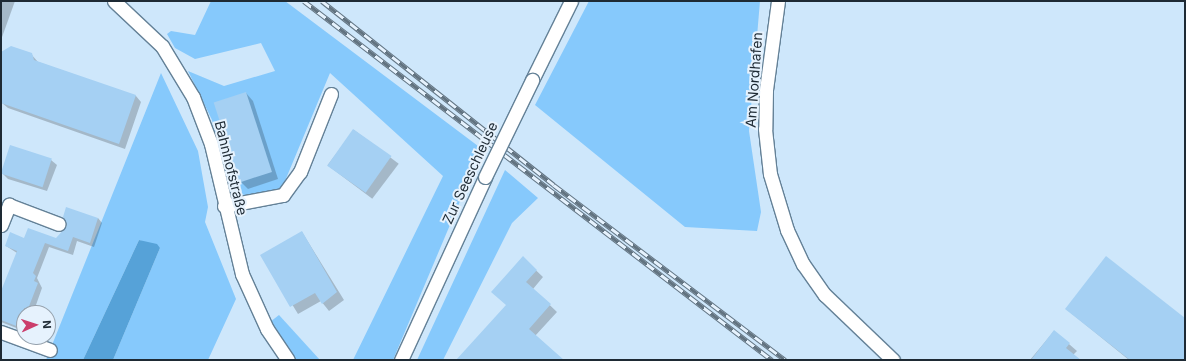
<!DOCTYPE html>
<html>
<head>
<meta charset="utf-8">
<style>
  body { margin:0 }
  #map { position:relative; width:1186px; height:361px; overflow:hidden; background:#cee7fb; font-family:Inter,sans-serif }
  div>[style] { position:absolute }
  .green>* { inset:0; background:#86c9fc }
  .water>* { inset:0; background:#56a2d8 }
  .shadow>* { inset:0; background:#0003; transform-origin:0 0 }
  .building>* { inset:0; background:#a5d0f3; transform-origin:0 0 }
  .roads { filter:drop-shadow(1px 0 #648197) drop-shadow(-1px 0 #648197) drop-shadow(0 1px #648197) drop-shadow(0 -1px #648197) }
  .minor>* { height:13px; margin:-6.5px; padding:0 6.5px; transform-origin:6.5px; border-radius:6.5px; background:#fff }
  .rail>* { height:4.5px; margin-top:-2.25px; transform-origin:0; background:repeating-linear-gradient(90deg,#e6f2fd 0 9px,#627380 0 18px); box-sizing:border-box; border-block:1px solid #627380 }
  .bridges { filter:drop-shadow(1px 0 #648197) drop-shadow(-1px 0 #648197) drop-shadow(0 1px #648197) drop-shadow(0 -1px #648197) }
  .minor-bridge>* { height:13px; margin:-6.5px; padding:0 6.5px; transform-origin:6.5px; border-radius:6.5px; background:#fff }
  span { translate:-50% -50%; white-space:nowrap; text-align:center; line-height:1.15; -webkit-text-stroke:4px #e6f2fd; paint-order:stroke }
  .street-label { font-size:14px; color:#1e2a34 }
  .frame { position:absolute; inset:0; border:2px solid #1e2a34; pointer-events:none }
  .north { position:absolute; left:16px; top:305px; width:40px; height:40px; box-sizing:border-box; background:#e6f2fd; border:1px solid #96a2ad; border-radius:50%; rotate:87deg; font-size:11px; font-weight:700; line-height:16px; text-align:center; color:#1e2a34 }
  .north::after { content:''; display:block; margin:auto; width:14px; height:18px; background:#cb3e6c; clip-path:polygon(50% 0,100% 100%,50% 72%,0 100%) }
</style>
</head>
<body>
<div id="map">
  <div class="green">
    <i style="clip-path:polygon(211px 1px,285px 1px,482px 149px,393px 360px,353px 360px,443px 176px,330px 73px,280px 193px,248px 196px,234px 192px,225px 178px,212px 120px,188px 71px,224px 86px,275px 71px,261px 43px,195px 59px,175px 48px,167px 34px,171px 31px,195px 35px)"></i>
    <i style="clip-path:polygon(589px 1px,760px 1px,749px 131px,761px 212px,757px 231px,685px 227px,535px 105px)"></i>
    <i style="clip-path:polygon(161px 73px,198px 151px,208px 207px,205px 222px,236px 299px,208px 360px,113px 360px,160px 248px,139px 240px,83px 360px,46px 360px)"></i>
    <i style="clip-path:polygon(505px 170px,538px 198px,512px 223px,443px 360px,417px 360px)"></i>
    <i style="clip-path:polygon(279px 315px,320px 360px,295px 360px,270px 322px)"></i>
  </div>
  <div class="water">
    <i style="clip-path:polygon(139px 240px,157px 244px,160px 248px,113px 360px,83px 360px)"></i>
  </div>
  <div class="shadow">
    <i style="clip-path:polygon(1px 1px,15px 1px,1px 40px)"></i>
    <i style="clip-path:polygon(31px 54px,38px 62px,136px 96px,141px 102px,125px 149px,8px 108px,2px 103px,1px 65px)"></i>
    <i style="clip-path:polygon(246px 93px,253px 101px,278px 179px,248px 189px,241px 182px,216px 103px)"></i>
    <i style="left:354px;top:130px;width:56px;height:44px;rotate:37deg"></i>
    <i style="clip-path:polygon(51px 160px,57px 165px,47px 191px,8px 179px,2px 173px)"></i>
    <i style="clip-path:polygon(98px 218px,102px 223px,94px 247px,77px 241px,73px 255px,49px 247px,37px 278px,42px 288px,36px 305px,39px 308px,38px 313px,24px 313px,24px 331px,1px 322px,1px 294px,17px 253px,6px 246px,25px 239px,56px 239px)"></i>
    <i style="clip-path:polygon(302px 232px,344px 300px,329px 311px,321px 301px,298px 314px,262px 255px)"></i>
    <i style="clip-path:polygon(523px 258px,543px 277px,533px 289px,557px 312px,535px 336px,562px 360px,458px 360px,507px 305px)"></i>
    <i style="clip-path:polygon(1066px 309px,1185px 319px,1185px 360px,1129px 360px)"></i>
    <i style="clip-path:polygon(1054px 331px,1077px 351px,1073px 355px,1080px 360px,1030px 360px)"></i>
  </div>
  <div class="building">
    <i style="clip-path:polygon(11px 46px,32px 53px,34px 60px,136px 95px,119px 144px,1px 103px,1px 52px)"></i>
    <i style="left:246px;top:92px;width:84px;height:34px;rotate:72deg"></i>
    <i style="left:353px;top:129px;width:47px;height:45px;rotate:35deg"></i>
    <i style="left:10px;top:145px;width:44px;height:30px;rotate:18deg"></i>
    <i style="clip-path:polygon(66px 207px,98px 218px,90px 243px,73px 237px,68px 251px,45px 243px,33px 273px,36px 276px,34px 281px,38px 283px,28px 309px,24px 308px,24px 329px,1px 320px,1px 291px,17px 251px,5px 246px,10px 232px,24px 238px,28px 228px,56px 238px,67px 226px,63px 217px)"></i>
    <i style="clip-path:polygon(302px 231px,337px 292px,322px 304px,315px 293px,290px 307px,260px 255px)"></i>
    <i style="clip-path:polygon(523px 256px,537px 270px,526px 282px,551px 304px,529px 329px,564px 360px,456px 360px,506px 305px,491px 292px)"></i>
    <i style="clip-path:polygon(1106px 256px,1185px 318px,1185px 360px,1130px 360px,1065px 309px)"></i>
    <i style="clip-path:polygon(1054px 330px,1070px 343px,1066px 348px,1081px 360px,1031px 360px)"></i>
  </div>
  <div class="roads">
    <div class="minor">
      <i style="left:114px;top:1px;width:66px;rotate:43.2deg"></i>
      <i style="left:162px;top:46px;width:60px;rotate:58.7deg"></i>
      <i style="left:193px;top:97px;width:50px;rotate:69deg"></i>
      <i style="left:211px;top:144px;width:134px;rotate:76.6deg"></i>
      <i style="left:242px;top:274px;width:60px;rotate:65.6deg"></i>
      <i style="left:267px;top:329px;width:37px;rotate:56deg"></i>
      <i style="left:778px;top:1px;width:90px;rotate:97.7deg"></i>
      <i style="left:766px;top:90px;width:39px;rotate:91deg"></i>
      <i style="left:765px;top:129px;width:45px;rotate:83.7deg"></i>
      <i style="left:770px;top:174px;width:59px;rotate:73.1deg"></i>
      <i style="left:787px;top:230px;width:38px;rotate:65deg"></i>
      <i style="left:803px;top:264px;width:38px;rotate:55deg"></i>
      <i style="left:825px;top:295px;width:94px;rotate:43.7deg"></i>
      <i style="left:532px;top:80px;width:88px;rotate:-63.7deg"></i>
      <i style="left:224px;top:206px;width:60px;rotate:-10.6deg"></i>
      <i style="left:283px;top:195px;width:29px;rotate:-54deg"></i>
      <i style="left:300px;top:172px;width:84px;rotate:-68.3deg"></i>
      <i style="left:1px;top:225px;width:22px;rotate:-68deg"></i>
      <i style="left:9px;top:205px;width:53px;rotate:20.8deg"></i>
      <i style="left:1px;top:332px;width:52px;rotate:20.2deg"></i>
      <i style="left:401px;top:360px;width:201px;rotate:-65.3deg"></i>
    </div>
  </div>
  <div class="rail">
    <i style="left:304px;top:1px;width:590px;rotate:37.49deg"></i>
    <i style="left:322px;top:1px;width:296px;rotate:38.4deg"></i>
    <i style="left:554px;top:185px;width:290px;rotate:37.1deg"></i>
  </div>
  <div class="bridges">
    <div class="minor-bridge">
      <i style="left:485px;top:177px;width:108px;rotate:-64.1deg"></i>
    </div>
  </div>
  <div class="street-label">
    <span style="left:754px;top:80px;rotate:-86deg">Am Nordhafen</span>
    <span style="left:231px;top:168px;rotate:76deg">Bahnhofstraße</span>
    <span style="left:470px;top:173px;rotate:-65deg">Zur Seeschleuse</span>
  </div>
  <div class="frame"></div>
  <div class="north">N</div>
</div>
</body>
</html>
